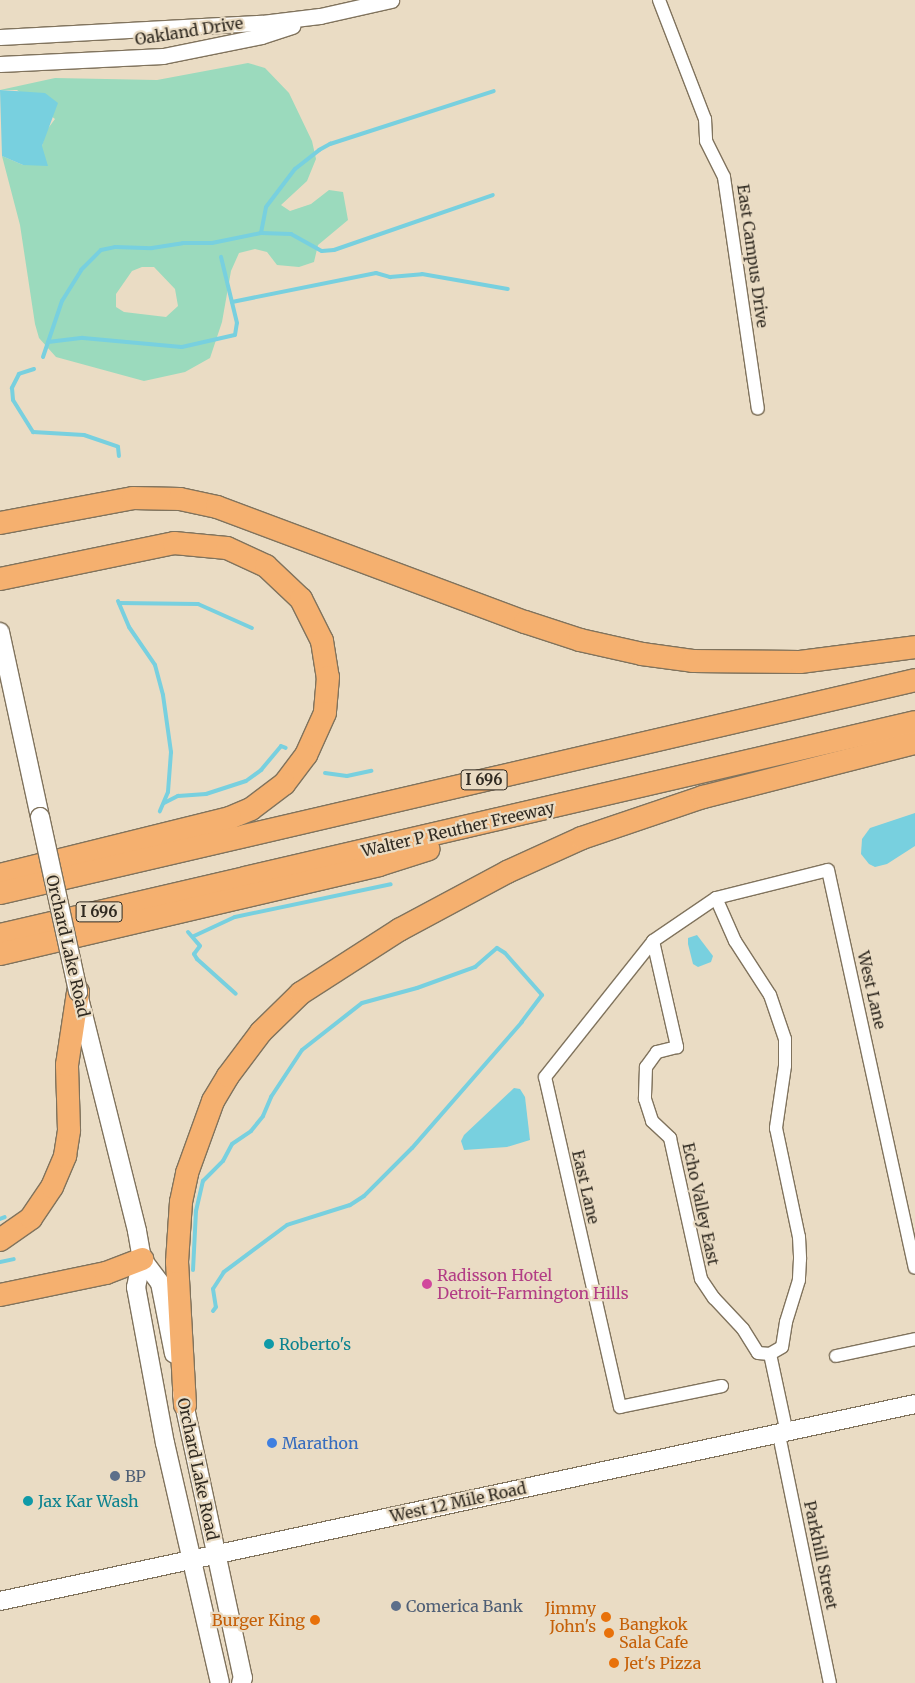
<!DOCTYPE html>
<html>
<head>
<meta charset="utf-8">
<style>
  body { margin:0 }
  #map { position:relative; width:915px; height:1683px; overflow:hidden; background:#eadcc4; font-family:Merriweather,serif }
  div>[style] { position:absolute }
  .green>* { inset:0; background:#9bdabd }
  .water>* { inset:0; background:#78d0df }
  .stream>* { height:4px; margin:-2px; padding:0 2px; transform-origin:2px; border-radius:2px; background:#78d0df }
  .roads { filter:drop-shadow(1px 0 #80735d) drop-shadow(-1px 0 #80735d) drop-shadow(0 1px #80735d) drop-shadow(0 -1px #80735d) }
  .minor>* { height:12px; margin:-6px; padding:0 6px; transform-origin:6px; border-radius:6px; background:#fff }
  .tertiary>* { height:15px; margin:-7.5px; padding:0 7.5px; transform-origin:7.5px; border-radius:7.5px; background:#fff }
  .secondary>* { height:18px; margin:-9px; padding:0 9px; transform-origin:9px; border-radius:9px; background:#fff }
  .motorway>* { height:22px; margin:-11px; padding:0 11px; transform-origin:11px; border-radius:11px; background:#f5b06f }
  .bridges { filter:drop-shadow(1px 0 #80735d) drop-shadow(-1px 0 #80735d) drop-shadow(0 1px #80735d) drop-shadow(0 -1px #80735d) }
  .secondary-bridge>* { height:18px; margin:-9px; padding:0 9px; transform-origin:9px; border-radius:9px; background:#fff }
  .dots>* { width:14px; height:14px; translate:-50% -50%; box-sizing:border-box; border:2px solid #eadcc4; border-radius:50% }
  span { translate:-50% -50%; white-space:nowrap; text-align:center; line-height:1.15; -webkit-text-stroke:4.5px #eadcc4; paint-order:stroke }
  .shield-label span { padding:1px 4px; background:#eadcc4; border:1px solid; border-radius:4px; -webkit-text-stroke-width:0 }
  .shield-label { font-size:15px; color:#302a21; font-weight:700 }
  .street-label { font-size:16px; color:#302a21 }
  .hotel-label { font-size:16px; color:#b23c85 }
  .left { translate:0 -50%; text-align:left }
  .culture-label { font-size:16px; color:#0d838f }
  .shop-label { font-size:16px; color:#366cbe }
  .service-label { font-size:16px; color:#4e5e75 }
  .food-label { font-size:16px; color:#c56008 }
  .right { translate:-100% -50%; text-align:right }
</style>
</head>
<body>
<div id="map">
  <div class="green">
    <i style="clip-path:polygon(evenodd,248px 63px,265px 68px,289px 93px,312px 141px,316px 159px,307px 181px,281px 205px,290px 211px,311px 204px,329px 190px,343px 192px,348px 220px,318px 245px,314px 262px,299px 267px,277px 265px,267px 252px,255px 249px,239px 253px,231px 271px,222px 322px,210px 358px,185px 372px,144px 381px,56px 357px,39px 338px,35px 324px,20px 225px,2px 156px,23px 165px,42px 146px,46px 131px,55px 119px,17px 90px,0 90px,55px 78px,157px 80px,248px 63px,142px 267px,154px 267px,175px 289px,178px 306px,166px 317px,124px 312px,116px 307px,116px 294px,132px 271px,142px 267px)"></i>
  </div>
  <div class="water">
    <i style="clip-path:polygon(0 90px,45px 93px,58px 103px,42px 146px,48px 166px,23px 165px,2px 156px)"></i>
    <i style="clip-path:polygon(915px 813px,915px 846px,887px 864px,875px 867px,869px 864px,861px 854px,862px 839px,870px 828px)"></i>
    <i style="clip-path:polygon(697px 935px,713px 956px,711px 962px,698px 967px,693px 964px,688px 944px,688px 938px)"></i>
    <i style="clip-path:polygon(514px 1088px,520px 1089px,525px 1097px,530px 1140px,507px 1147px,464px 1150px,461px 1141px,464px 1135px)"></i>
  </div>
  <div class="stream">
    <i style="left:261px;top:233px;width:26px;rotate:-79deg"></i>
    <i style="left:266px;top:207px;width:48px;rotate:-52.7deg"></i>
    <i style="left:295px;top:169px;width:31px;rotate:-38deg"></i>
    <i style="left:319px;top:150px;width:13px;rotate:-29deg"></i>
    <i style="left:330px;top:144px;width:172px;rotate:-17.9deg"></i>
    <i style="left:232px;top:302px;width:147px;rotate:-11.4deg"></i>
    <i style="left:376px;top:273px;width:15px;rotate:16deg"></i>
    <i style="left:390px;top:277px;width:32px;rotate:-5deg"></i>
    <i style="left:422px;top:274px;width:87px;rotate:9.9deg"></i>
    <i style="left:48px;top:342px;width:35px;rotate:-7deg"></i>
    <i style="left:83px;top:338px;width:99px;rotate:5.2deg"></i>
    <i style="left:182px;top:347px;width:54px;rotate:-12.8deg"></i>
    <i style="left:235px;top:335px;width:12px;rotate:-81deg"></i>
    <i style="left:237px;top:323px;width:68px;rotate:-103.6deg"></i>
    <i style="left:43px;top:357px;width:59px;rotate:-71.3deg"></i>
    <i style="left:62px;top:301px;width:36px;rotate:-58deg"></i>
    <i style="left:81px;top:270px;width:28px;rotate:-45deg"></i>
    <i style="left:101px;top:250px;width:14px;rotate:-12deg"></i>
    <i style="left:115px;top:247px;width:37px;rotate:2deg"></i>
    <i style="left:152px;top:248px;width:31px;rotate:-9deg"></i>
    <i style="left:183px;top:243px;width:29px"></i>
    <i style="left:212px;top:243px;width:50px;rotate:-11.5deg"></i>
    <i style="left:261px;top:233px;width:30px;rotate:2deg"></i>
    <i style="left:291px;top:234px;width:35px;rotate:29deg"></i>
    <i style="left:322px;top:251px;width:12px;rotate:-5deg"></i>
    <i style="left:334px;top:250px;width:168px;rotate:-19.1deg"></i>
    <i style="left:34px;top:369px;width:16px;rotate:162deg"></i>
    <i style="left:19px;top:374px;width:16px;rotate:117deg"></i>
    <i style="left:12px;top:388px;width:12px;rotate:85deg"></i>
    <i style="left:13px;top:400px;width:38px;rotate:58deg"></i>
    <i style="left:33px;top:432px;width:51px;rotate:3.4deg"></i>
    <i style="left:84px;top:435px;width:36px;rotate:19deg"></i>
    <i style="left:118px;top:447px;width:9px;rotate:84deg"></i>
    <i style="left:118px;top:601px;width:28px;rotate:67deg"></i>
    <i style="left:129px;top:627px;width:46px;rotate:55.6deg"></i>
    <i style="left:155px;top:665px;width:31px;rotate:75deg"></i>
    <i style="left:163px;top:695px;width:58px;rotate:82deg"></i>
    <i style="left:171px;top:752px;width:40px;rotate:94.3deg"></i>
    <i style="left:168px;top:792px;width:21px;rotate:113deg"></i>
    <i style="left:119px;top:603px;width:79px;rotate:0.7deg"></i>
    <i style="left:198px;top:604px;width:59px;rotate:24deg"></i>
    <i style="left:325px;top:773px;width:22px;rotate:8deg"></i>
    <i style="left:347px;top:776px;width:25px;rotate:-12deg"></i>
    <i style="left:164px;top:803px;width:16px;rotate:-27deg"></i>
    <i style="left:178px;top:796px;width:28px;rotate:-4deg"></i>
    <i style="left:206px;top:794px;width:42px;rotate:-18deg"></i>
    <i style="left:246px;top:781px;width:19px;rotate:-36deg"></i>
    <i style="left:261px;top:770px;width:31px;rotate:-50deg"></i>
    <i style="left:281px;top:746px;width:5px;rotate:22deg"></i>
    <i style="left:188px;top:932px;width:18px;rotate:49deg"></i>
    <i style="left:200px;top:946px;width:10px;rotate:127deg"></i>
    <i style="left:194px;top:954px;width:6px;rotate:59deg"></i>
    <i style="left:197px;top:959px;width:52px;rotate:41.9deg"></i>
    <i style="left:194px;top:936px;width:45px;rotate:-24.9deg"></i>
    <i style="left:235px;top:917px;width:159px;rotate:-11.9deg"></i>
    <i style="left:0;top:1219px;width:5px;rotate:-22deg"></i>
    <i style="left:0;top:1262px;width:14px;rotate:-12deg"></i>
    <i style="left:193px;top:1270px;width:59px;rotate:-87.1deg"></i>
    <i style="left:196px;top:1211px;width:31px;rotate:-77deg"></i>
    <i style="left:203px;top:1181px;width:28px;rotate:-45deg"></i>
    <i style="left:223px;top:1161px;width:19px;rotate:-62deg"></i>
    <i style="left:232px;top:1144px;width:23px;rotate:-34deg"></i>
    <i style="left:251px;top:1131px;width:19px;rotate:-51deg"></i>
    <i style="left:263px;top:1116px;width:21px;rotate:-67deg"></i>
    <i style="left:271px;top:1097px;width:56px;rotate:-56.6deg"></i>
    <i style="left:302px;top:1050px;width:76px;rotate:-38.1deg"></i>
    <i style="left:362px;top:1003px;width:57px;rotate:-15.3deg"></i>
    <i style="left:417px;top:988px;width:62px;rotate:-19.9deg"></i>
    <i style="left:475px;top:967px;width:29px;rotate:-41deg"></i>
    <i style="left:497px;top:948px;width:9px;rotate:32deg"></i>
    <i style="left:505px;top:953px;width:56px;rotate:48.6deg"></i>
    <i style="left:542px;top:995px;width:34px;rotate:127deg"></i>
    <i style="left:522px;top:1022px;width:167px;rotate:131.1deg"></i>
    <i style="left:412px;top:1148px;width:68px;rotate:135deg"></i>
    <i style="left:364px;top:1196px;width:17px;rotate:147deg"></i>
    <i style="left:350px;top:1205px;width:66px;rotate:162.4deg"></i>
    <i style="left:287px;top:1225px;width:79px;rotate:143.3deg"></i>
    <i style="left:224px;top:1272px;width:20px;rotate:123deg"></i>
    <i style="left:213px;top:1289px;width:18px;rotate:81deg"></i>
    <i style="left:216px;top:1307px;width:5px;rotate:127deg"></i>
  </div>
  <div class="roads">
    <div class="minor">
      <i style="left:659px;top:0;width:128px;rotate:68.9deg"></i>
      <i style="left:705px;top:119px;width:22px;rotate:87deg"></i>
      <i style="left:706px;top:141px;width:40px;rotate:63.4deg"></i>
      <i style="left:724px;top:177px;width:234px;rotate:81.7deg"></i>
      <i style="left:716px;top:898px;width:47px;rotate:66.2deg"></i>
      <i style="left:735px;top:941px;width:64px;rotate:57.1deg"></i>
      <i style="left:770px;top:995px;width:46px;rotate:71.2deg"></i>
      <i style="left:785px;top:1039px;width:27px;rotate:90deg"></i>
      <i style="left:785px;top:1066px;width:63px;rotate:98.3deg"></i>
      <i style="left:776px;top:1128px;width:111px;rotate:78.1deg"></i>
      <i style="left:799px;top:1237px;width:22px;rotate:87deg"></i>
      <i style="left:800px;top:1259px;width:21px;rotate:93deg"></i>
      <i style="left:799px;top:1280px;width:44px;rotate:107.2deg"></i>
      <i style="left:786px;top:1322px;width:25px;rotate:99deg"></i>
      <i style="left:782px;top:1347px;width:14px;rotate:150deg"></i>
      <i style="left:653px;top:941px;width:109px;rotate:77.2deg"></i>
      <i style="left:677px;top:1047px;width:21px;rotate:166deg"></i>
      <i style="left:657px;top:1052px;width:19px;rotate:126deg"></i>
      <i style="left:646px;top:1067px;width:32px;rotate:92deg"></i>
      <i style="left:645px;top:1099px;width:23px;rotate:72deg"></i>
      <i style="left:652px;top:1121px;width:25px;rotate:43deg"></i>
      <i style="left:670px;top:1138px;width:144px;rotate:77.6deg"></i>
      <i style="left:701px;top:1279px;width:23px;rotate:56deg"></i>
      <i style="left:714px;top:1298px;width:42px;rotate:46.9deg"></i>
      <i style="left:743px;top:1329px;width:28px;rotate:58deg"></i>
      <i style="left:758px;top:1353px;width:12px;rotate:5deg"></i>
      <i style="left:770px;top:1354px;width:81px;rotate:77.9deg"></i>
      <i style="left:836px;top:1356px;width:81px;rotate:-12.1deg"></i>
      <i style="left:722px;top:1386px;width:104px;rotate:168.4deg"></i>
      <i style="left:620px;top:1407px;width:338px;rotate:-102.8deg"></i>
      <i style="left:545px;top:1077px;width:174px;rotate:-51.5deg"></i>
      <i style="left:653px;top:941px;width:76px;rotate:-34.3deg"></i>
      <i style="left:716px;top:898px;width:115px;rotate:-14deg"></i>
      <i style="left:828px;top:870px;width:407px;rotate:77.7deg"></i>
      <i style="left:779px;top:1435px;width:253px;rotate:78.4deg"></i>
    </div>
    <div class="tertiary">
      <i style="left:0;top:37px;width:262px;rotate:-3.1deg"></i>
      <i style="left:262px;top:23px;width:58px;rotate:-6.9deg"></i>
      <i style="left:320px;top:16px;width:73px;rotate:-12.7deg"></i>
      <i style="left:0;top:64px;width:163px;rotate:-2.8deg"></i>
      <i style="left:163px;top:56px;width:100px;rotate:-11.5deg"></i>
      <i style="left:261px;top:36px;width:33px;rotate:-18deg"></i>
    </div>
    <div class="secondary">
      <i style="left:0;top:632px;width:189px;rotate:77.8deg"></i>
      <i style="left:79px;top:998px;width:240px;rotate:76deg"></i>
      <i style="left:137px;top:1231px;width:28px;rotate:80deg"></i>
      <i style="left:142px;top:1259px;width:29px;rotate:102deg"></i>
      <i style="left:136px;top:1287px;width:159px;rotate:79.5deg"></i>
      <i style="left:165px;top:1443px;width:246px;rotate:77.1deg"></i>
      <i style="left:142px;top:1259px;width:30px;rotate:53deg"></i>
      <i style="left:160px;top:1283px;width:72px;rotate:78.8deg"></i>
      <i style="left:182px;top:1394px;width:290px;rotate:77.9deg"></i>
      <i style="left:243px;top:1678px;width:5px;rotate:112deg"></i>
      <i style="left:0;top:1601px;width:936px;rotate:-12.15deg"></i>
    </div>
    <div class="motorway">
      <i style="left:0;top:523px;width:135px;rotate:-10.6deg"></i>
      <i style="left:133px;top:498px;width:47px;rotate:1.2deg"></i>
      <i style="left:180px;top:499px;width:38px;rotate:12deg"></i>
      <i style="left:217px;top:507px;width:329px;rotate:20.5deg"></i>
      <i style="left:525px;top:622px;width:58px;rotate:18.1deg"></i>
      <i style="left:580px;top:640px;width:64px;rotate:12.7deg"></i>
      <i style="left:642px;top:654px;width:51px;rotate:7.8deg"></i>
      <i style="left:693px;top:661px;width:107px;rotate:0.5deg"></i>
      <i style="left:800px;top:662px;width:116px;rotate:-7.4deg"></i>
      <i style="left:0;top:579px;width:178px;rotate:-11.7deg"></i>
      <i style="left:174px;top:543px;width:53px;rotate:5.4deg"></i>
      <i style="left:227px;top:548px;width:43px;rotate:24.8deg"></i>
      <i style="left:266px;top:566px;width:48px;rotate:43.3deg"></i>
      <i style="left:301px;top:599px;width:47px;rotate:63.4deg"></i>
      <i style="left:322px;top:641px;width:36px;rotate:81deg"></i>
      <i style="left:328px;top:677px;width:36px;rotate:95deg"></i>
      <i style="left:325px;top:713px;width:46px;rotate:114.3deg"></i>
      <i style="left:306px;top:755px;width:36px;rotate:127deg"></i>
      <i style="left:284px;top:784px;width:41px;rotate:142.9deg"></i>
      <i style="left:251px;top:809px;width:23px;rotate:157deg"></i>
      <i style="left:230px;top:818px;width:237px;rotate:166.1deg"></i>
      <i style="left:0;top:893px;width:939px;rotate:-13.1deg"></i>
      <i style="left:0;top:935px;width:939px;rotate:-13.1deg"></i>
      <i style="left:0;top:954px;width:389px;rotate:-13.2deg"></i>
      <i style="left:379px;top:865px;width:52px;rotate:-17.7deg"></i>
      <i style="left:0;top:1240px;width:38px;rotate:-35deg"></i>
      <i style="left:31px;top:1218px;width:37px;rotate:-56deg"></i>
      <i style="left:52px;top:1187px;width:34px;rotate:-67deg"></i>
      <i style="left:65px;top:1156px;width:26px;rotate:-81deg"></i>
      <i style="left:69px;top:1130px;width:65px;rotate:-91.8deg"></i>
      <i style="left:67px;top:1065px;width:74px;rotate:-81.4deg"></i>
      <i style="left:0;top:1295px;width:108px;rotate:-11.7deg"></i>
      <i style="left:106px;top:1273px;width:39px;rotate:-21deg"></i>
      <i style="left:185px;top:1405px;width:143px;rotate:-93.2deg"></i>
      <i style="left:177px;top:1262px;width:60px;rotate:-86.2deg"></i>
      <i style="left:181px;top:1202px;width:30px;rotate:-78deg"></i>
      <i style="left:187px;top:1173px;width:77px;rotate:-70.1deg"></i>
      <i style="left:213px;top:1101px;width:29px;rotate:-59deg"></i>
      <i style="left:228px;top:1076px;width:55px;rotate:-53.1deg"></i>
      <i style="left:261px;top:1032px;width:56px;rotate:-44.3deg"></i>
      <i style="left:301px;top:993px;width:117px;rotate:-32.7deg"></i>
      <i style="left:399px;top:930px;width:123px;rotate:-28.2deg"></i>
      <i style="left:507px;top:872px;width:82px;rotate:-24.4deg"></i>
      <i style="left:582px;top:838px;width:128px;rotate:-18.7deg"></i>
      <i style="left:703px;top:797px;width:219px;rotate:-14.3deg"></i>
    </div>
  </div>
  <div class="bridges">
    <div class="secondary-bridge">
      <i style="left:40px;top:817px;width:179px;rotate:77.7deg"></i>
    </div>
  </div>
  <div class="dots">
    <i style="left:427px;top:1284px;background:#d1479c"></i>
    <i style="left:269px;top:1344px;background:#0f9aa8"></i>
    <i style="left:272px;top:1443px;background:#3f7fe0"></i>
    <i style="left:115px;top:1476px;background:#5c6f8a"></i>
    <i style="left:28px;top:1501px;background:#0f9aa8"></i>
    <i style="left:396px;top:1606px;background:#5c6f8a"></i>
    <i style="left:606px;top:1617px;background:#e8710a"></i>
    <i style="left:315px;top:1620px;background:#e8710a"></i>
    <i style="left:609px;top:1633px;background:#e8710a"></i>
    <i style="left:614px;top:1663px;background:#e8710a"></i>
  </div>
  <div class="shield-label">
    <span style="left:484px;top:780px">I 696</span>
    <span style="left:99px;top:912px">I 696</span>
  </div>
  <div class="street-label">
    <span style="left:189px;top:31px;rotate:-9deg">Oakland Drive</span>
    <span style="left:753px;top:256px;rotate:82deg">East Campus Drive</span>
    <span style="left:458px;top:829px;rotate:-13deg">Walter P Reuther Freeway</span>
    <span style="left:68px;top:946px;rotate:77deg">Orchard Lake Road</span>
    <span style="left:872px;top:990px;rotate:77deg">West Lane</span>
    <span style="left:586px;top:1187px;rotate:77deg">East Lane</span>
    <span style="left:701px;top:1204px;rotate:78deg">Echo Valley East</span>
    <span style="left:198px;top:1469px;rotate:78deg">Orchard Lake Road</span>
    <span style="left:458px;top:1502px;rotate:-12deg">West 12 Mile Road</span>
    <span style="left:821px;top:1555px;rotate:78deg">Parkhill Street</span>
  </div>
  <div class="hotel-label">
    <span class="left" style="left:437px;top:1284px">Radisson Hotel<br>Detroit-Farmington Hills</span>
  </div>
  <div class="culture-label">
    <span class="left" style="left:279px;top:1344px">Roberto's</span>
    <span class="left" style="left:38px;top:1501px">Jax Kar Wash</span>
  </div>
  <div class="shop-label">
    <span class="left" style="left:282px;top:1443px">Marathon</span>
  </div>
  <div class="service-label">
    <span class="left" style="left:125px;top:1476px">BP</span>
    <span class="left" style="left:406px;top:1606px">Comerica Bank</span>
  </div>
  <div class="food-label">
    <span class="right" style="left:596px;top:1617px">Jimmy<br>John's</span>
    <span class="right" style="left:305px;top:1620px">Burger King</span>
    <span class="left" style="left:619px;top:1633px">Bangkok<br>Sala Cafe</span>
    <span class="left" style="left:624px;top:1663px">Jet's Pizza</span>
  </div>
</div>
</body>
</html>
